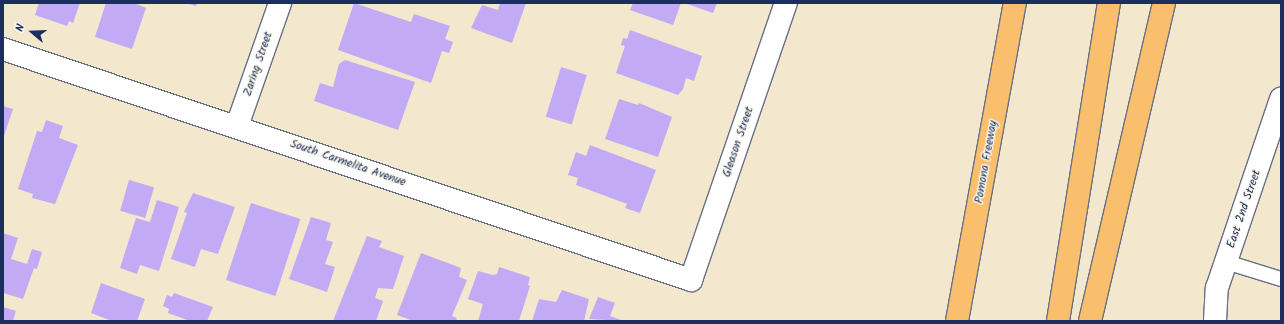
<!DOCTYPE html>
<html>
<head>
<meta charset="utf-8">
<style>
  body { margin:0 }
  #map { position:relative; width:1284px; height:324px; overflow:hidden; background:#f3e7cd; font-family:Kalam,sans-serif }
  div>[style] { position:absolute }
  .building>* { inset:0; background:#c2aaf5; transform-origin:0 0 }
  .roads { filter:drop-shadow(1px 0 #676f85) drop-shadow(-1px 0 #676f85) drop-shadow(0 1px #676f85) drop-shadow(0 -1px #676f85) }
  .lane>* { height:14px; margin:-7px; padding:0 7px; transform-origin:7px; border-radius:7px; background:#fff }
  .street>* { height:22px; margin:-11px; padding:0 11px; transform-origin:11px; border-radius:11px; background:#fff }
  .highway>* { height:22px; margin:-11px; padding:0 11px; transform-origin:11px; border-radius:11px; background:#f9bf6d }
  span { translate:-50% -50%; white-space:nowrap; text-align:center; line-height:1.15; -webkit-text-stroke:3px #fbf7ec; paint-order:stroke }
  .street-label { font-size:12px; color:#1b2f5e }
  .frame { position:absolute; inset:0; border:4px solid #1b2f5e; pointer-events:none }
  .north { position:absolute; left:12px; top:12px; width:40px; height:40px; -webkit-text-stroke:3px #fbf7ec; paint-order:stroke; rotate:289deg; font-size:11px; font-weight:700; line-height:16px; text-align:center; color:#1b2f5e }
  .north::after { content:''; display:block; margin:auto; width:14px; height:18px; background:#1b2f5e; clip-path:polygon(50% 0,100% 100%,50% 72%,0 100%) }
</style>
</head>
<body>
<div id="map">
  <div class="building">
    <i style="clip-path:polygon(39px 3px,80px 3px,73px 23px,69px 21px,67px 26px,35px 15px)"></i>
    <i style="clip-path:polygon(106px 3px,134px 3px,146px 8px,132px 49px,95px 37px)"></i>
    <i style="clip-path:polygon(186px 3px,197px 3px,196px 6px)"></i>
    <i style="clip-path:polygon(354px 3px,411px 22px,414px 14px,450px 26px,445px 39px,453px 42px,449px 53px,442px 51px,431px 83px,338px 50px)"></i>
    <i style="clip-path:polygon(500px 3px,526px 3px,512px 43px,471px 28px,482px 5px,498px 10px)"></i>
    <i style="clip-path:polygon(633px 3px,681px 3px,673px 25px,630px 10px)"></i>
    <i style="clip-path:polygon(684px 3px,717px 3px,713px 13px)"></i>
    <i style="clip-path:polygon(630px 30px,702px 56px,694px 81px,686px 78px,683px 89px,678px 95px,616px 73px,625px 46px,621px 45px,623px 38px,627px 39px)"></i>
    <i style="clip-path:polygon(345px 60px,415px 82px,398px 130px,314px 101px,320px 83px,333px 87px,339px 64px)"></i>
    <i style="left:561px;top:67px;width:27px;height:52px;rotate:17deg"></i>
    <i style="clip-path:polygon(619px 99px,638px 105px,639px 103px,672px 117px,658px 157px,605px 139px)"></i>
    <i style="clip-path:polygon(3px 106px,13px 109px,3px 139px)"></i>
    <i style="clip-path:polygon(46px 120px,63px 126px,59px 138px,78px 145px,55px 204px,32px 198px,33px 194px,18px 189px,37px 131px,42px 132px)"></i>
    <i style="clip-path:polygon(590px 145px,656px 170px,640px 213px,625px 208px,627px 204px,576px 185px,578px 178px,568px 175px,576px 152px,586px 156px)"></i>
    <i style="left:129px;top:180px;width:26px;height:32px;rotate:16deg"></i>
    <i style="clip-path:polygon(193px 193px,235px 207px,218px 254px,201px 249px,195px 267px,171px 259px,187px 213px,184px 212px)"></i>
    <i style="clip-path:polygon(157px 200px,179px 207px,159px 271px,140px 265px,137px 274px,120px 268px,136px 218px,150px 222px)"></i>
    <i style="left:251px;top:203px;width:52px;height:81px;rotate:18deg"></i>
    <i style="clip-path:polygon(311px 217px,331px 223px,326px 240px,333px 242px,325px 264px,335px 267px,327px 292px,289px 279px)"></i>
    <i style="clip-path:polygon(3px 233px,18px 238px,11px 259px,27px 264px,32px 249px,42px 252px,37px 269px,34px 268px,23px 299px,3px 293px)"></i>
    <i style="clip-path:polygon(367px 236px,382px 241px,379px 247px,404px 256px,393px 289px,378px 288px,375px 298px,383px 301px,376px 321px,333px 321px)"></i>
    <i style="clip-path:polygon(421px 253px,461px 268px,459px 277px,467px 280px,452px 316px,457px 318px,456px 321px,413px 321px,397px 315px)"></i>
    <i style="clip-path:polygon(499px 267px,530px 277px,528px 285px,530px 286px,519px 321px,478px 321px,483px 304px,468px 299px,478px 271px,493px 275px,497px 274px)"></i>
    <i style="clip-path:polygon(101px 283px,145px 299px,137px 321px,112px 321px,91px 313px)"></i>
    <i style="clip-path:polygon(562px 290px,589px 299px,584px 321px,532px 321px,539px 299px,556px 302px)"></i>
    <i style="clip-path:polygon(174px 293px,213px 307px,207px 321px,190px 321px,168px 313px,169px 309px,163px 306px,167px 295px,172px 297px)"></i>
    <i style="clip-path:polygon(598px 297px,615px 303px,610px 316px,624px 321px,589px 319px)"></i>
    <i style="clip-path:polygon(3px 307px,16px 311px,13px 321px,3px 321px)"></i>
  </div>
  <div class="roads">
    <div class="lane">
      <i style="left:1226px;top:262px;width:58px;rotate:17.2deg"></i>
    </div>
    <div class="street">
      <i style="left:3px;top:49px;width:726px;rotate:18.56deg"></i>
      <i style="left:691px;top:280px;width:293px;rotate:-71.1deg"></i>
      <i style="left:237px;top:126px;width:130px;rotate:-70.7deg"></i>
      <i style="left:1215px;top:321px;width:33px;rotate:-87deg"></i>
      <i style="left:1217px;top:288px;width:200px;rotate:-71.3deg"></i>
    </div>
    <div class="highway">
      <i style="left:957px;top:321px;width:323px;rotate:-79.7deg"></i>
      <i style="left:1058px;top:321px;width:322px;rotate:-80.9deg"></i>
      <i style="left:1090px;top:321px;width:326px;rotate:-76.9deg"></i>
    </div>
  </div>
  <div class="street-label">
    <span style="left:258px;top:64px;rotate:-71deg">Zaring Street</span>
    <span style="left:738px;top:142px;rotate:-71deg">Gleason Street</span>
    <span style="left:986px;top:162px;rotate:-80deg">Pomona Freeway</span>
    <span style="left:348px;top:163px;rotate:19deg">South Carmelita Avenue</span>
    <span style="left:1244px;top:209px;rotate:-71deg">East 2nd Street</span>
  </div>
  <div class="frame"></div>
  <div class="north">N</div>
</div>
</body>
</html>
